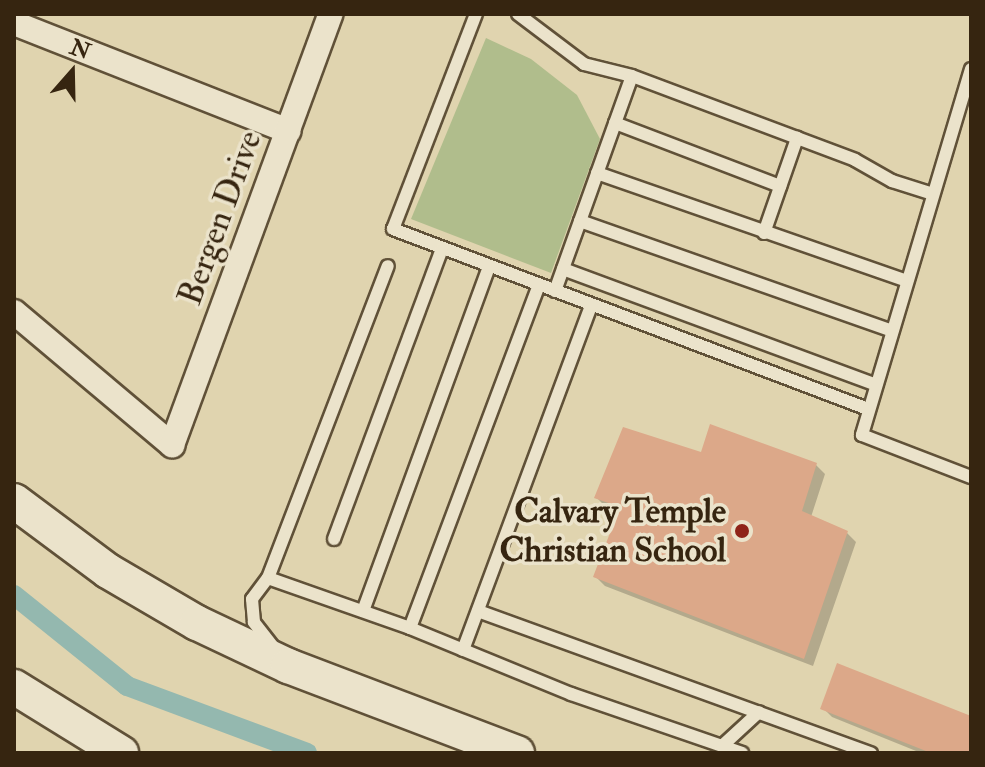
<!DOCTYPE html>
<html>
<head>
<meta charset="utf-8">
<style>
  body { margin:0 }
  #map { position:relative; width:985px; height:767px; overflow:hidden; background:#e0d4af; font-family:"IM FELL Double Pica",serif }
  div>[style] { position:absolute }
  .green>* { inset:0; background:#b0bd8c }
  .shadow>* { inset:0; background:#0003 }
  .canal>* { height:20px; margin:-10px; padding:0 10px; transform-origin:10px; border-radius:10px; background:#94b8af }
  .building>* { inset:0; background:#dca889 }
  .roads { filter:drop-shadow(2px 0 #605138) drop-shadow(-2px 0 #605138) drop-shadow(0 2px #605138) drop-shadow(0 -2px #605138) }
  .lane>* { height:12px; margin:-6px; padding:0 6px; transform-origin:6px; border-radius:6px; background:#ebe3cb }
  .street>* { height:24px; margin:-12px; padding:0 12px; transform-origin:12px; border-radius:12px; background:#ebe3cb }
  .secondary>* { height:34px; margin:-17px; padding:0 17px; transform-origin:17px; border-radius:17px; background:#ebe3cb }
  .dots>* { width:22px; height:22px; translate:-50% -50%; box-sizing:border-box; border:4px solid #ebe3cb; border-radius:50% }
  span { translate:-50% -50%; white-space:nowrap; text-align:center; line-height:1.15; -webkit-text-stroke:7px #ebe3cb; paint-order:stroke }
  .street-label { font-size:34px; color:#362510 }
  .poi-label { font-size:34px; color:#362510; font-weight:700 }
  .right { translate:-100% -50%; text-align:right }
  .frame { position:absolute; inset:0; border:16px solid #362510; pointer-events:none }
  .north { position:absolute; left:32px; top:32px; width:80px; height:80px; -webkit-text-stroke:6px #ebe3cb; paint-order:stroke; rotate:20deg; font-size:22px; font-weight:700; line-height:32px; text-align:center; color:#362510 }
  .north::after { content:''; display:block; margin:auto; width:28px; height:36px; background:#362510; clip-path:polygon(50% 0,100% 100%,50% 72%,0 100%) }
</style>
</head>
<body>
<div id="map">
  <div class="green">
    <i style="clip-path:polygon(486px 38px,531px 59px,577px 95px,600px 139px,551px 273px,411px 219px)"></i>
  </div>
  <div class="shadow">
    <i style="clip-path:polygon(816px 465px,825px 474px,811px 517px,847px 533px,856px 542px,813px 666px,605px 586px,596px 577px,621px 512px,605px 506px,596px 497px)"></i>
    <i style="clip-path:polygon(823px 708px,971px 718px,971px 753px,921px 753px,832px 717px)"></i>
  </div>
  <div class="canal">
    <i style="left:14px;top:595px;width:145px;rotate:38.8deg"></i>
    <i style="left:127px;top:686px;width:192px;rotate:20.4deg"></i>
  </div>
  <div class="building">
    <i style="clip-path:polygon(710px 424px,817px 463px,802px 511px,848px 531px,804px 659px,593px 577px,620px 507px,594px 498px,623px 427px,701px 452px)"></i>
    <i style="clip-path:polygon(837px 663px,971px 716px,971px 753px,931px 753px,820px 709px)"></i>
  </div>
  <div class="roads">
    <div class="lane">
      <i style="left:476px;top:14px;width:230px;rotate:111.1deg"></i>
      <i style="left:393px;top:229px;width:508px;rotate:20.75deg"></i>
      <i style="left:518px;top:14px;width:83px;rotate:37.1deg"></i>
      <i style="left:584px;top:64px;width:49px;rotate:14deg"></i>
      <i style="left:632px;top:76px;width:238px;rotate:20.6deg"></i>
      <i style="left:855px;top:160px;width:43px;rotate:29.6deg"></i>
      <i style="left:892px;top:181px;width:43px;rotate:17.6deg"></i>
      <i style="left:971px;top:69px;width:382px;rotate:106.6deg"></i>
      <i style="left:862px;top:435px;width:117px;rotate:21.1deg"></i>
      <i style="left:615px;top:123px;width:177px;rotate:20.9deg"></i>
      <i style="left:597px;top:173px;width:328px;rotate:19.2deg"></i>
      <i style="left:580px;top:221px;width:331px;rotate:19.4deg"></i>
      <i style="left:764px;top:233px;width:101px;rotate:-70.8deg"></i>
      <i style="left:563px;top:269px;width:334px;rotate:20.3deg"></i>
      <i style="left:555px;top:291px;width:228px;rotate:-70.3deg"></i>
      <i style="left:334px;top:539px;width:310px;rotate:-69.6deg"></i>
      <i style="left:268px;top:578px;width:151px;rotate:19.4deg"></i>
      <i style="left:410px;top:628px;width:174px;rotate:22.3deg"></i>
      <i style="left:571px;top:694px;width:181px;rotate:19deg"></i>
      <i style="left:363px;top:611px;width:367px;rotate:-69.9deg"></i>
      <i style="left:478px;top:611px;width:418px;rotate:19.9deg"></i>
      <i style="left:410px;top:628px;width:366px;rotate:-69.4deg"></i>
      <i style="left:274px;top:648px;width:33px;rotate:-128deg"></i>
      <i style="left:254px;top:622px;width:23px;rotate:-95deg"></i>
      <i style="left:252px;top:599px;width:26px;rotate:-53deg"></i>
      <i style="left:268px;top:578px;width:334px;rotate:-69deg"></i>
      <i style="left:463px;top:650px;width:368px;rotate:-69.6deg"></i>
      <i style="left:722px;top:746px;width:50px;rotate:-42.6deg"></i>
    </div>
    <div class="street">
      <i style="left:14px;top:23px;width:295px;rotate:21.5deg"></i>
      <i style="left:14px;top:312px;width:207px;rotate:40.1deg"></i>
      <i style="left:172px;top:445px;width:459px;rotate:-69.8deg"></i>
    </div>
    <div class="secondary">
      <i style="left:14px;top:501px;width:117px;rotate:36.7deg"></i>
      <i style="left:108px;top:571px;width:103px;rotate:30.3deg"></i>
      <i style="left:197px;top:623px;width:101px;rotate:25.3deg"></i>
      <i style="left:288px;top:666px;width:245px;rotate:20.8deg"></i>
      <i style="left:14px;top:687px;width:126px;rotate:31.7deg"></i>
    </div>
  </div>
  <div class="dots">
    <i style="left:742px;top:531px;background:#8f2418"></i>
  </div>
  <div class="street-label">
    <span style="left:220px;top:218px;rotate:-70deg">Bergen Drive</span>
  </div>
  <div class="poi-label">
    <span class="right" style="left:726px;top:531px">Calvary Temple<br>Christian School</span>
  </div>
  <div class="frame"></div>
  <div class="north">N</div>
</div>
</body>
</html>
